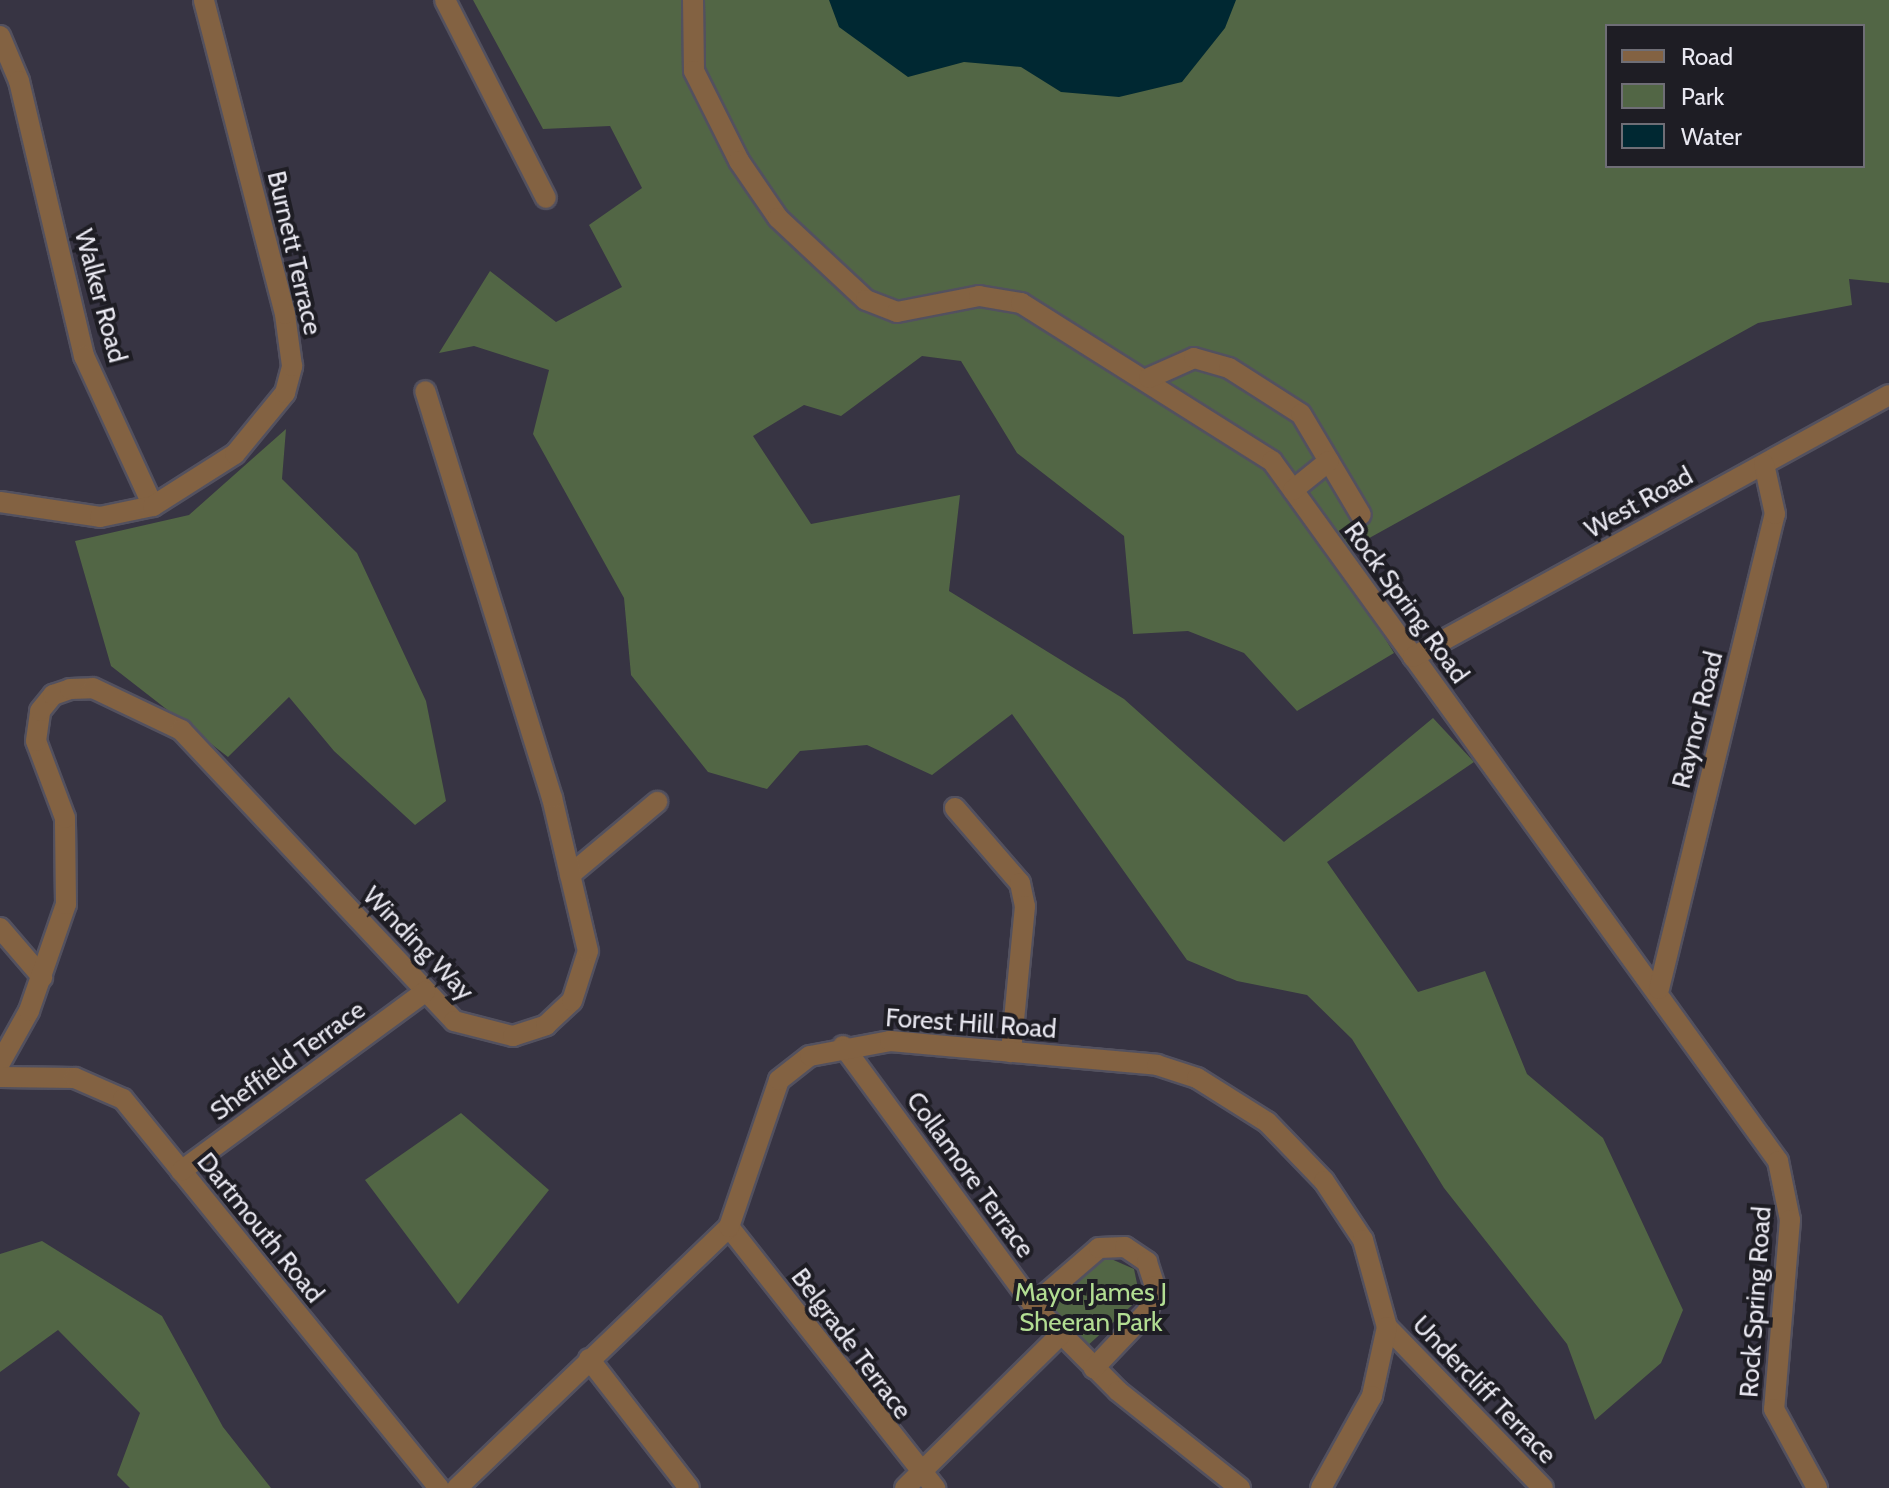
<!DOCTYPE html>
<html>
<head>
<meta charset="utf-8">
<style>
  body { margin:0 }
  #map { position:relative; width:1889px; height:1488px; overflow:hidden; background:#373443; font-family:Cabin,sans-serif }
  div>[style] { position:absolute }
  .green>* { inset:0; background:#526645 }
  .water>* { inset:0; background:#002832 }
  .roads { filter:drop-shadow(2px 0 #53515f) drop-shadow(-2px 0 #53515f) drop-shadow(0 2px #53515f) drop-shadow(0 -2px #53515f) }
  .minor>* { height:20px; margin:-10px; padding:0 10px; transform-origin:10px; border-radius:10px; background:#836242 }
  span { translate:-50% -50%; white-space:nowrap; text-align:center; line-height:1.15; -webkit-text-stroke:8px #1e1d24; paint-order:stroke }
  .street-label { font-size:26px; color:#e9e8f1 }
  .park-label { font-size:26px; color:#b2dd92 }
  .legend { position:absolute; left:1605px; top:24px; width:260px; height:144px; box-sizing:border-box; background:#1e1d24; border:2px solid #6f6e76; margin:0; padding:10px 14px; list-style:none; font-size:24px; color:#e9e8f1 }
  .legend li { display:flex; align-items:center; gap:16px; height:40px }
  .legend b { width:40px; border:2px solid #6f6e76 }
</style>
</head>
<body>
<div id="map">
  <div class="green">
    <i style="clip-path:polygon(evenodd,473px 0,1889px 0,1889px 283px,1849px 279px,1852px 305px,1758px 323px,1335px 557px,1394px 653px,1297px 711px,1244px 653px,1188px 631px,1133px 634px,1124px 536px,1017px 453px,961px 361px,922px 356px,841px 416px,804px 405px,753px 436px,811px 524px,960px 495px,949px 591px,1124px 699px,1284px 842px,1433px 718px,1474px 762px,1327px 862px,1418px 992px,1485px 971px,1527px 1074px,1603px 1138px,1683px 1310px,1661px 1363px,1595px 1420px,1567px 1344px,1444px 1188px,1352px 1039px,1307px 995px,1237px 981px,1187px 960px,1012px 714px,932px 775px,867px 745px,800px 751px,767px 789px,708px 772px,631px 675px,624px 598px,533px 434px,549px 370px,474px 346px,439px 353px,490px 271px,556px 322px,622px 287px,589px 225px,642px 188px,610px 126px,543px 129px,473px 0,1607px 26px,1863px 26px,1863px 166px,1607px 166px,1607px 26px)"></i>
    <i style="clip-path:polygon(286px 429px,282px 479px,357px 553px,426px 701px,446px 801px,415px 825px,334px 751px,289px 697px,228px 757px,111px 666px,75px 541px,189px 515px)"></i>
    <i style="clip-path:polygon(461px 1113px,549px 1190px,458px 1304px,365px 1180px)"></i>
    <i style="clip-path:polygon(42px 1241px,162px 1316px,223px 1427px,271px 1488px,130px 1488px,117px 1475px,140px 1413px,58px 1330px,0 1372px,0 1254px)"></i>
    <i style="clip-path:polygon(1109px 1258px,1134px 1269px,1140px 1298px,1085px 1348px,1050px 1305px,1092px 1263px)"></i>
  </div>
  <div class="water">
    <i style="clip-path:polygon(829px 0,1236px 0,1225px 28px,1182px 82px,1119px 97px,1061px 92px,1021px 67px,964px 62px,908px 77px,839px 27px)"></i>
  </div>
  <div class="roads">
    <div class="minor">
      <i style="left:445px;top:0;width:222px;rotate:63deg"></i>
      <i style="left:693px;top:0;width:71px;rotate:89.2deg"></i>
      <i style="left:694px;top:71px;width:101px;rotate:63.4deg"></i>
      <i style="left:739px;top:161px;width:69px;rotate:55.6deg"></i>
      <i style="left:778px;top:218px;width:120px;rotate:43deg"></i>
      <i style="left:866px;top:300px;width:33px;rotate:21deg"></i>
      <i style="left:897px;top:312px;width:84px;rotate:-11deg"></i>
      <i style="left:979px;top:296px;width:43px;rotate:9.5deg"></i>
      <i style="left:1021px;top:303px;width:297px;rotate:32.2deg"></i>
      <i style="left:1272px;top:461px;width:864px;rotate:54.14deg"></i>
      <i style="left:1778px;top:1161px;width:60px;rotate:78.5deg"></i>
      <i style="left:1790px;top:1220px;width:190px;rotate:94.8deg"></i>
      <i style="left:1774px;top:1409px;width:90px;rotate:61.4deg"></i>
      <i style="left:0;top:36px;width:49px;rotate:67.1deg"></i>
      <i style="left:19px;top:81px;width:283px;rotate:76.7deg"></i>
      <i style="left:84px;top:356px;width:165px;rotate:65.3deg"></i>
      <i style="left:1149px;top:378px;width:49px;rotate:-24deg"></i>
      <i style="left:1194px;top:358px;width:36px;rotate:16deg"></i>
      <i style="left:1229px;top:368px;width:85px;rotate:32.6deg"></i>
      <i style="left:1301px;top:414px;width:117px;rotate:59.3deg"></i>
      <i style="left:1293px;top:490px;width:46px;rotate:-38.9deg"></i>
      <i style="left:0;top:502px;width:101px;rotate:8.5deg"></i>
      <i style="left:100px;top:517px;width:54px;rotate:-11.7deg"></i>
      <i style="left:153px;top:506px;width:97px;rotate:-32.4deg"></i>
      <i style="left:235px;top:454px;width:79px;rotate:-50.7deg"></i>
      <i style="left:285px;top:393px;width:28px;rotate:-75deg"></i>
      <i style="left:292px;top:366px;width:52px;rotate:-97.7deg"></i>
      <i style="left:285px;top:314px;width:324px;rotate:-104.5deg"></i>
      <i style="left:1413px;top:657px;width:543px;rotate:-28.83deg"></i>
      <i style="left:955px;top:808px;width:99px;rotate:49.1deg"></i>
      <i style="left:1020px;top:883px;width:24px;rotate:78deg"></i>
      <i style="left:1025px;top:906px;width:147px;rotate:95.5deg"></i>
      <i style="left:570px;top:875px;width:114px;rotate:-40deg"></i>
      <i style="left:0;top:928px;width:65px;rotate:49.4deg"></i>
      <i style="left:1659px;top:989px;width:489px;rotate:-76.3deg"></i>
      <i style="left:1775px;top:514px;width:51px;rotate:-102.4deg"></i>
      <i style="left:843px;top:1046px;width:321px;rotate:53.7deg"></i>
      <i style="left:1033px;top:1305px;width:121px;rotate:45.3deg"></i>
      <i style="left:1118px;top:1391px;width:156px;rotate:38.5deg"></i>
      <i style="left:0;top:1063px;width:60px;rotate:-60.9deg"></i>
      <i style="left:29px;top:1011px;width:113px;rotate:-70.9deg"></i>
      <i style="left:66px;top:904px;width:86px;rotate:-90.7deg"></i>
      <i style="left:65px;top:818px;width:82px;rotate:-110.6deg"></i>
      <i style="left:36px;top:741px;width:30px;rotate:-82deg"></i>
      <i style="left:40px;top:711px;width:21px;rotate:-51deg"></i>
      <i style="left:53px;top:695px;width:18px;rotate:-19deg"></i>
      <i style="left:70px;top:689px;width:23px;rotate:-2deg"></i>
      <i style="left:93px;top:688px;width:98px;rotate:25.5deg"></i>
      <i style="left:181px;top:730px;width:399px;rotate:46.8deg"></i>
      <i style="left:454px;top:1021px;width:61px;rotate:14.3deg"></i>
      <i style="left:513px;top:1036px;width:35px;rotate:-18deg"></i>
      <i style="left:546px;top:1025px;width:35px;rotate:-43deg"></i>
      <i style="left:572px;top:1001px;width:52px;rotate:-72.3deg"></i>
      <i style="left:588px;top:951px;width:157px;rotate:-103.2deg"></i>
      <i style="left:552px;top:798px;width:426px;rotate:-107.3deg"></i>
      <i style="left:0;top:1077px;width:75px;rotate:0.8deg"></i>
      <i style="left:75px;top:1078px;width:52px;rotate:23.6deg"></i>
      <i style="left:123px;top:1099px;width:501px;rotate:50.91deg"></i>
      <i style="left:181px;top:1171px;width:303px;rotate:-36.3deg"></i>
      <i style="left:729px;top:1227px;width:333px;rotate:51.7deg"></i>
      <i style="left:1033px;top:1305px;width:87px;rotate:-40.8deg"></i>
      <i style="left:1099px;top:1248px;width:26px;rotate:-2deg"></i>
      <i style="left:1125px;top:1247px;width:27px;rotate:34deg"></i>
      <i style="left:1147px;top:1262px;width:25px;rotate:72deg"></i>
      <i style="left:1155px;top:1286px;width:26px;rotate:106deg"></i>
      <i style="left:1148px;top:1311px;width:79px;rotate:133.5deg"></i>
      <i style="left:1387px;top:1327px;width:224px;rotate:45.9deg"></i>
      <i style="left:589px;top:1359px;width:163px;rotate:52.2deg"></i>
      <i style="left:457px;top:1488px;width:377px;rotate:-43.8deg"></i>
      <i style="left:729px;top:1227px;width:155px;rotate:-71.2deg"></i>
      <i style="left:779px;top:1080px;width:39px;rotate:-38deg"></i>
      <i style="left:810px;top:1056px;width:81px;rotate:-10.6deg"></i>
      <i style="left:890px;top:1041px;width:268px;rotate:5.1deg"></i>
      <i style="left:1157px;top:1065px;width:42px;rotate:18deg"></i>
      <i style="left:1197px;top:1078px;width:83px;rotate:32.2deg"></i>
      <i style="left:1267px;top:1122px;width:82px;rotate:46deg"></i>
      <i style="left:1324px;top:1181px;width:71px;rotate:56.5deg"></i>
      <i style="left:1363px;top:1240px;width:90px;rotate:74.6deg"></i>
      <i style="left:1387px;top:1327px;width:71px;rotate:102.3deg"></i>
      <i style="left:1372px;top:1396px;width:105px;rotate:119deg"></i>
      <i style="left:905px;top:1488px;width:218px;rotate:-44.6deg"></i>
    </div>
  </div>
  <div class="street-label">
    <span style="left:294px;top:253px;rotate:77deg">Burnett Terrace</span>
    <span style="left:100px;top:296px;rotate:75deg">Walker Road</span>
    <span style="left:1639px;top:503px;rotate:-29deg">West Road</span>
    <span style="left:1406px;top:603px;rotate:54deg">Rock Spring Road</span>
    <span style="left:1698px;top:720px;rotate:-76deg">Raynor Road</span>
    <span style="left:418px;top:944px;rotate:46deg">Winding Way</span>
    <span style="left:971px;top:1024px;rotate:4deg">Forest Hill Road</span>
    <span style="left:288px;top:1061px;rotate:-36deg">Sheffield Terrace</span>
    <span style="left:970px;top:1175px;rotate:54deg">Collamore Terrace</span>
    <span style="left:260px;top:1228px;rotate:51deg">Dartmouth Road</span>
    <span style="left:1756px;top:1302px;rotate:-86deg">Rock Spring Road</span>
    <span style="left:851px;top:1344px;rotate:53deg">Belgrade Terrace</span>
    <span style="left:1484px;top:1390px;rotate:46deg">Undercliff Terrace</span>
  </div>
  <div class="park-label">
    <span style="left:1091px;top:1308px">Mayor James J<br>Sheeran Park</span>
  </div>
  <ul class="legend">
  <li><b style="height:10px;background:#836242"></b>Road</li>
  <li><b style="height:22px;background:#526645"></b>Park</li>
  <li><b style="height:22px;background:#002832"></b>Water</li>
  </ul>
</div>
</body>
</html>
